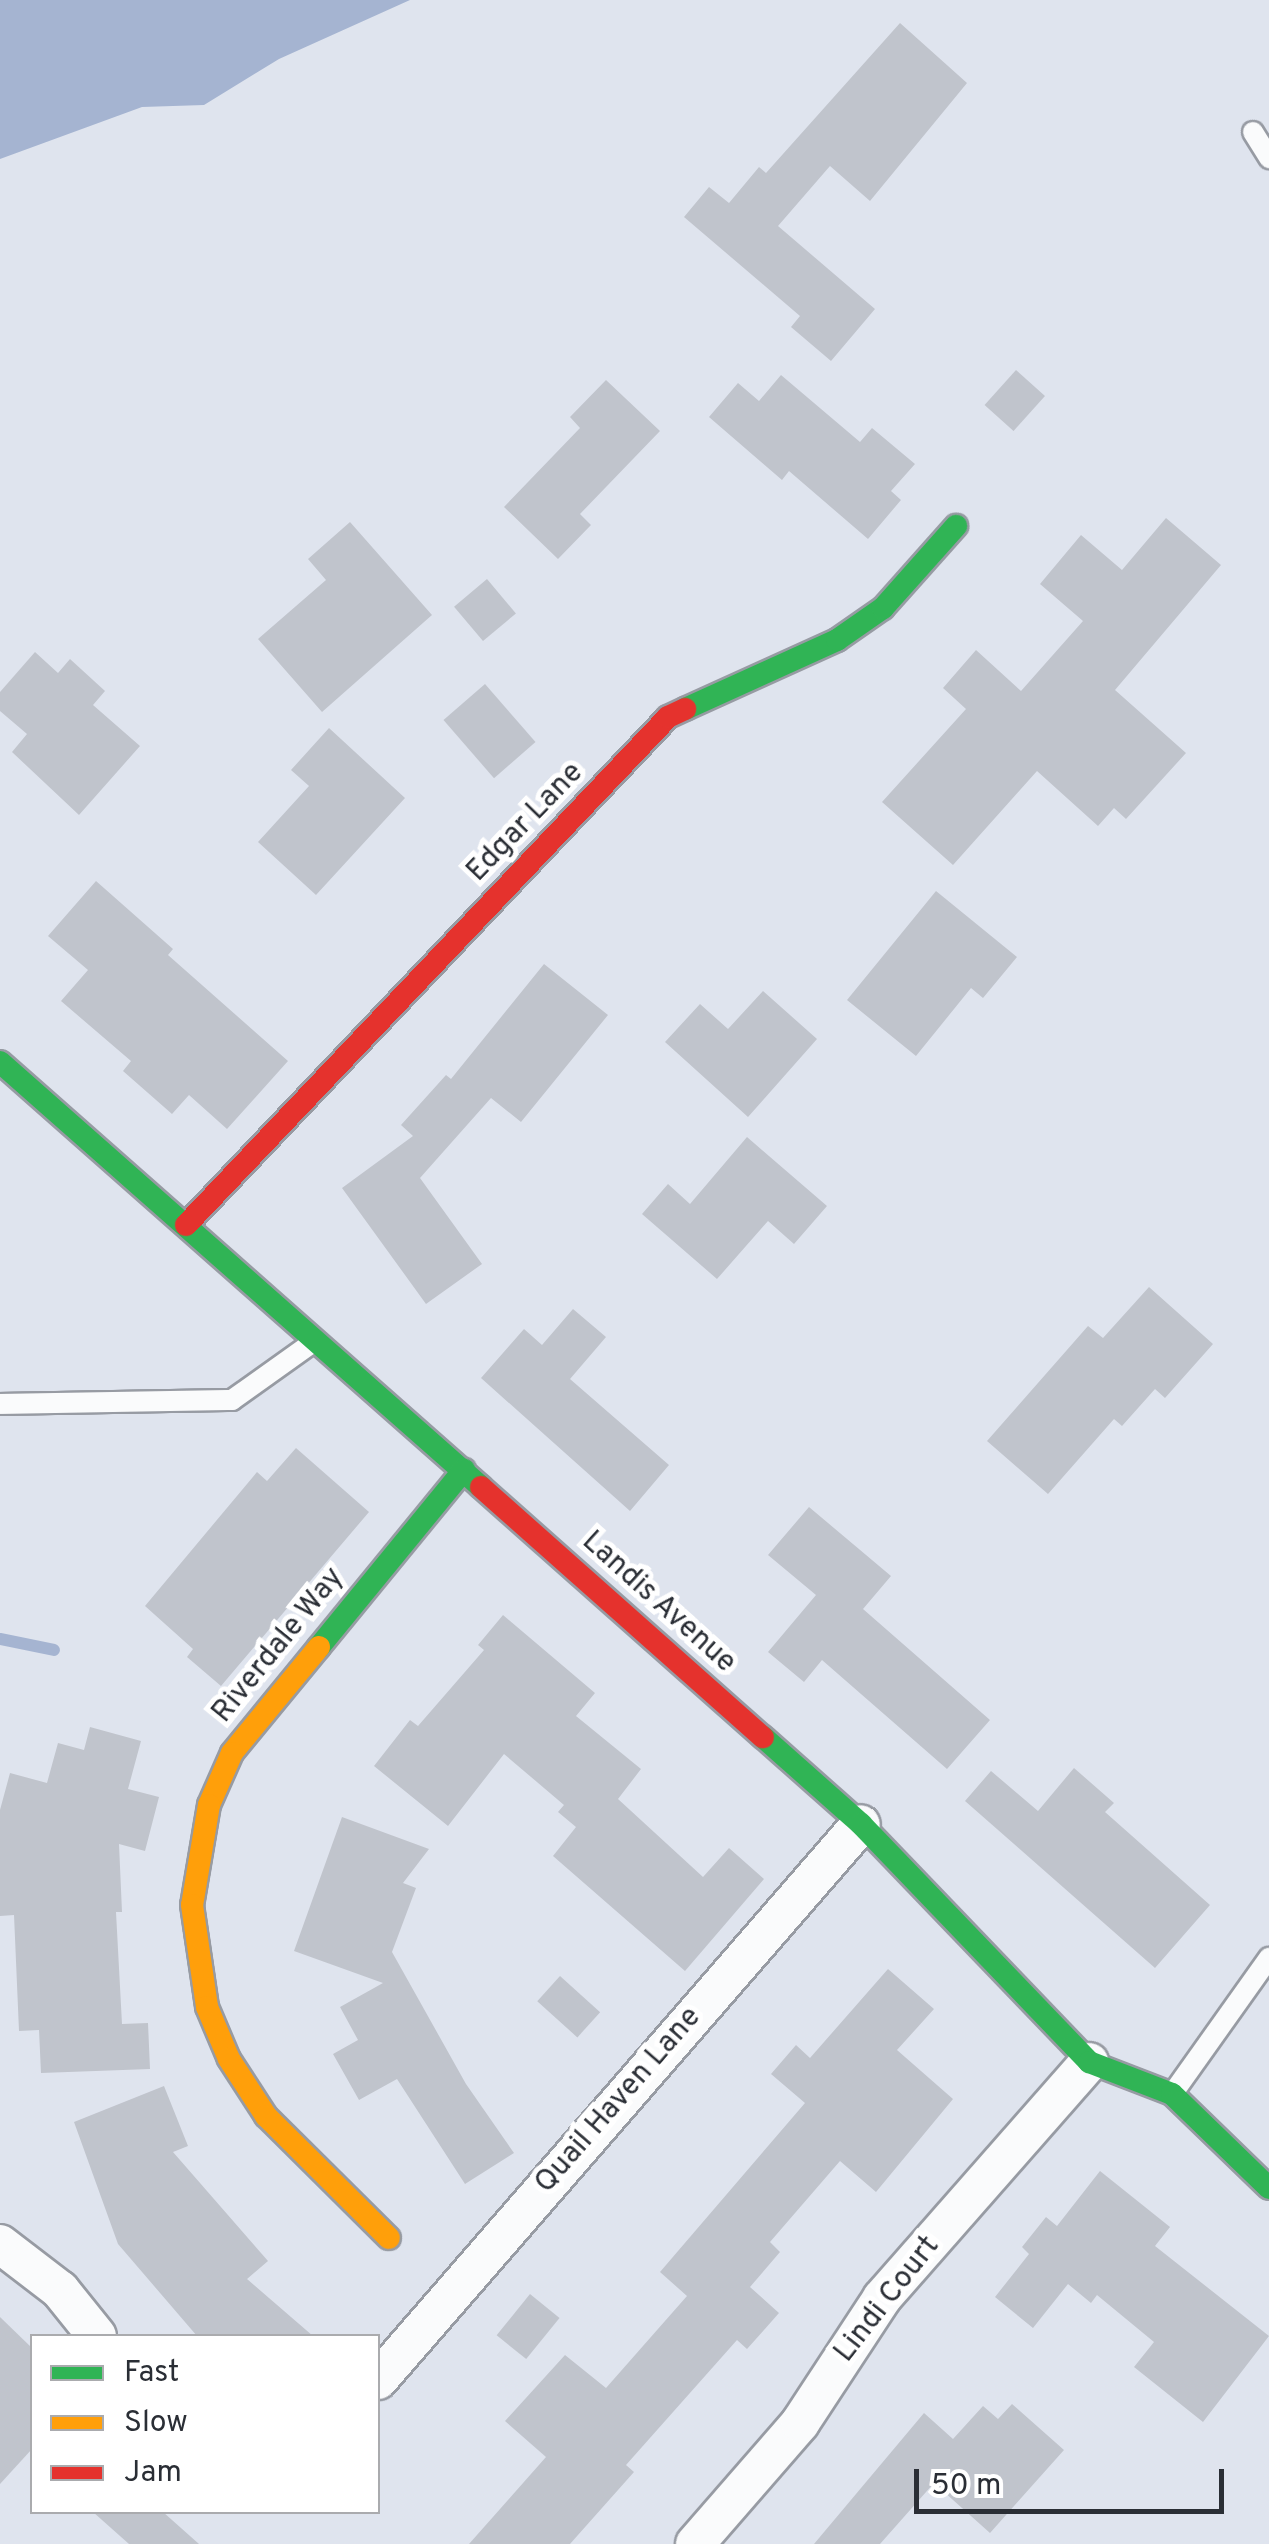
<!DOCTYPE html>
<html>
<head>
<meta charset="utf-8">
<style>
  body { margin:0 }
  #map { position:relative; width:1269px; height:2544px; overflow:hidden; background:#dfe4ee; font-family:Overpass,sans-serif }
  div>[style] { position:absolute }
  .water>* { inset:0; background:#a5b4d1 }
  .stream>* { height:12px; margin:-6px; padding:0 6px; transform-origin:6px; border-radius:6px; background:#a5b4d1 }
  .building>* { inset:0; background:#c0c4cc; transform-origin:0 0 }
  .roads { filter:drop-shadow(2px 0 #979ba3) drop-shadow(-2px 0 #979ba3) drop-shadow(0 2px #979ba3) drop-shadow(0 -2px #979ba3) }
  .lane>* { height:20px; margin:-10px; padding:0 10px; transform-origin:10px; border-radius:10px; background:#fafbfc }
  .street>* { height:38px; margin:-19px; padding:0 19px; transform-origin:19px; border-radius:19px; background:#fafbfc }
  .fast>* { height:22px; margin:-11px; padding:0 11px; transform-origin:11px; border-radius:11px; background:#30b455 }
  .slow>* { height:22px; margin:-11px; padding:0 11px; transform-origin:11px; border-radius:11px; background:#ff9f0a }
  .jam>* { height:22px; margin:-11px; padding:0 11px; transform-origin:11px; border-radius:11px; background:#e5322d }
  span { translate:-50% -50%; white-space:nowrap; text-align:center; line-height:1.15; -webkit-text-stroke:10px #fff; paint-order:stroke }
  .street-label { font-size:30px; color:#2a2e35 }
  .legend { position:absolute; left:30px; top:2334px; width:350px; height:180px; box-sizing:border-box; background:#fff; border:2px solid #aaabae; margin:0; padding:12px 18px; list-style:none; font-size:30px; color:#2a2e35 }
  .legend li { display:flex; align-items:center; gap:20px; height:50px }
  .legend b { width:50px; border:2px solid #aaabae }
  .scale { position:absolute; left:914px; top:2469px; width:310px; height:45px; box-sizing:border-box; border:5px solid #2a2e35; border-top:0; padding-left:12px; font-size:30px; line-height:35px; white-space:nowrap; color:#2a2e35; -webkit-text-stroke:8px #fff; paint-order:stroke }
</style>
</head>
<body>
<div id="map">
  <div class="water">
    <i style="clip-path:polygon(0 0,410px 0,279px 59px,204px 105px,142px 107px,0 159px)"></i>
  </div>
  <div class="stream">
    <i style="left:0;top:1639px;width:55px;rotate:11.5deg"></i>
  </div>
  <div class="building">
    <i style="clip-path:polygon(900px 23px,967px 83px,870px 201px,830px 166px,778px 226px,875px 309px,831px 361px,791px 327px,800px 316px,684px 217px,709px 187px,729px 203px,759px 167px,766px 173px)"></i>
    <i style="left:1016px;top:370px;width:39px;height:47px;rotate:42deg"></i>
    <i style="clip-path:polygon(781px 375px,860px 442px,872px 428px,915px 464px,891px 491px,901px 500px,868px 539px,789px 471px,782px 480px,709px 417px,738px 383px,759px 401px)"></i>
    <i style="clip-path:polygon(606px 380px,660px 431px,580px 514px,591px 525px,558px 559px,504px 507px,580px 428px,570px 417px)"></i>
    <i style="clip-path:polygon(1166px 518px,1221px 565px,1115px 690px,1186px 753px,1126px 819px,1114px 808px,1098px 826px,1037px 771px,953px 865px,882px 802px,966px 709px,943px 688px,976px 650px,1021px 691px,1083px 621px,1040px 584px,1081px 535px,1122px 570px)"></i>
    <i style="clip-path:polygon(350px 522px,432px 615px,322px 712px,258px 639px,326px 580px,308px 559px)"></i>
    <i style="left:487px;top:579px;width:45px;height:43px;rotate:50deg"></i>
    <i style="clip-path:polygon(35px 652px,58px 673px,70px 659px,105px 691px,93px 705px,140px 746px,79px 815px,12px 752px,27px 734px,0 711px,0 692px)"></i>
    <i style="left:485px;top:684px;width:77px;height:55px;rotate:49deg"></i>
    <i style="clip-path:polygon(329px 728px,405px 798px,316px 895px,258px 842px,309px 786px,291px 770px)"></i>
    <i style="clip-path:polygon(96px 881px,173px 949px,168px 955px,288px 1061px,227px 1129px,189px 1095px,172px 1114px,123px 1071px,131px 1061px,61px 1001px,88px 970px,48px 936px)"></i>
    <i style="clip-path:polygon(936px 891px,1017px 957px,983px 998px,971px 988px,916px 1056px,847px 1000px)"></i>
    <i style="clip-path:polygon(544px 964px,608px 1015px,521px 1122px,491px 1098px,420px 1178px,482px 1264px,426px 1304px,342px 1188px,413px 1136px,401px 1125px,446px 1075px,451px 1079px)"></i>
    <i style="clip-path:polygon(763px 991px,817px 1039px,748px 1117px,665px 1042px,700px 1004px,728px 1029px)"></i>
    <i style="clip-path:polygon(747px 1137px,827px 1206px,794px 1244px,768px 1221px,717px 1279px,642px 1214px,668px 1184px,690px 1204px)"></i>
    <i style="clip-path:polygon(1149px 1287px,1213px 1344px,1165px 1398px,1155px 1389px,1122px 1426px,1114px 1419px,1048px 1494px,987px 1441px,1088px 1326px,1103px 1338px)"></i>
    <i style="clip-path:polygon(573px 1309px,606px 1337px,570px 1379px,669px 1465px,630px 1511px,481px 1378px,524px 1329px,542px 1345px)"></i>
    <i style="clip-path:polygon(296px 1448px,369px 1512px,221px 1686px,187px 1657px,193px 1649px,145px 1606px,257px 1472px,267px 1481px)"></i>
    <i style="clip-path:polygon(809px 1507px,891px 1576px,863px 1609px,990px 1720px,947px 1769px,822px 1660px,804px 1682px,768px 1652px,816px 1595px,768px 1555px)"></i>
    <i style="clip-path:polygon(503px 1615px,595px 1693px,576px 1716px,641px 1769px,618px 1799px,703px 1877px,729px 1848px,764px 1879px,685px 1971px,553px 1856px,576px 1827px,558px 1812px,564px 1805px,504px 1754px,448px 1826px,374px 1766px,410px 1720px,418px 1726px,484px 1650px,478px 1645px)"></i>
    <i style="clip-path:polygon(90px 1727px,141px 1741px,128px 1789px,159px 1797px,145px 1851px,119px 1844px,122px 1912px,116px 1912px,122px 2024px,148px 2023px,150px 2069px,41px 2073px,39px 2030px,19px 2031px,14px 1915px,0 1916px,0 1810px,10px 1773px,47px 1783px,58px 1743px,84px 1750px)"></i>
    <i style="clip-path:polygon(1074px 1768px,1114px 1803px,1105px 1812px,1210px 1905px,1155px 1968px,965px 1801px,991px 1771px,1038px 1811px)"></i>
    <i style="clip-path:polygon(342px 1817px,429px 1849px,403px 1883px,416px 1888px,392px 1952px,466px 2084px,514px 2153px,465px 2184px,397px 2079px,359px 2100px,333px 2054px,358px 2040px,340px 2007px,383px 1983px,294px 1951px)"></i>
    <i style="clip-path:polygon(888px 1969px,934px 2009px,897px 2050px,953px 2099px,876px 2192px,840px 2161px,770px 2242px,780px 2252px,750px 2287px,779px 2313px,747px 2349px,737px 2340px,626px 2465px,634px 2472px,570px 2544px,469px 2544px,546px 2457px,505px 2421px,565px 2355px,606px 2388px,687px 2296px,660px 2272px,805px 2103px,771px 2074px,796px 2045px,810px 2058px)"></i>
    <i style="left:560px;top:1976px;width:54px;height:34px;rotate:42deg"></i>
    <i style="clip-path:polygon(164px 2086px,188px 2146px,173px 2152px,268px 2261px,247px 2279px,313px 2336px,197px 2336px,118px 2244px,74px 2122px)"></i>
    <i style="clip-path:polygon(1100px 2171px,1170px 2227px,1155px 2246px,1269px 2336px,1203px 2422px,1134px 2367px,1154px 2342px,1097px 2295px,1091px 2303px,1068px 2284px,1033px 2328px,995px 2297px,1029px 2254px,1022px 2247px,1046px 2217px,1057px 2226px)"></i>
    <i style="left:530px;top:2294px;width:38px;height:53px;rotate:39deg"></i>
    <i style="clip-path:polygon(0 2317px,32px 2348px,32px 2449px,0 2484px)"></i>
    <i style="clip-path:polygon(1012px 2404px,1064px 2450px,990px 2533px,934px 2483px,880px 2544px,814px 2544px,924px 2413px,953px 2439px,983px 2406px,998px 2419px)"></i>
    <i style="clip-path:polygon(93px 2512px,163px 2512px,199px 2544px,129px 2544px)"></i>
  </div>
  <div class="roads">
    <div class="lane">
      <i style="left:1253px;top:132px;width:31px;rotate:58deg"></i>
      <i style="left:0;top:1404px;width:232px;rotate:-1deg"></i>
      <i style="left:232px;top:1400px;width:98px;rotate:-35.5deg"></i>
      <i style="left:1173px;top:2093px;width:166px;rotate:-54.6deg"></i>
    </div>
    <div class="street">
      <i style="left:0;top:2244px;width:76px;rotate:37.5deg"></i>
      <i style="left:60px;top:2290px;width:59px;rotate:51.2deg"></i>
      <i style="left:378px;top:2380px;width:736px;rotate:-49.02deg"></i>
      <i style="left:695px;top:2544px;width:160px;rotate:-49deg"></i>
      <i style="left:800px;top:2423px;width:149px;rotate:-56.7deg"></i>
      <i style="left:882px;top:2298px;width:314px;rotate:-48.7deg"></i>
    </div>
    <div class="fast">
      <i style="left:685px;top:709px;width:167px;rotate:-24.4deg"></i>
      <i style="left:837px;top:640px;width:56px;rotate:-34.8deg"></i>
      <i style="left:883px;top:608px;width:110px;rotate:-48.3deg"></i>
      <i style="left:0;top:1062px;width:642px;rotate:41.46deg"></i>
      <i style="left:319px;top:1647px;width:229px;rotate:-50.7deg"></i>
      <i style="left:763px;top:1737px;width:131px;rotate:41.6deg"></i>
      <i style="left:861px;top:1824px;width:330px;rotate:46.2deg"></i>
      <i style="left:1089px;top:2062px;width:89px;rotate:21.1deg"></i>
      <i style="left:1172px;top:2094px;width:135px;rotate:44.1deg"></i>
    </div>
    <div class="slow">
      <i style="left:319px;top:1647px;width:137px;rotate:129.4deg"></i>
      <i style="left:232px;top:1753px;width:57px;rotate:113.9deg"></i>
      <i style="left:209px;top:1805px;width:101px;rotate:99.6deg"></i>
      <i style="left:192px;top:1905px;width:103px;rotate:81.6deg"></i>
      <i style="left:207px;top:2007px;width:56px;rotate:67.1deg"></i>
      <i style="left:229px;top:2059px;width:68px;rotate:57deg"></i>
      <i style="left:266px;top:2116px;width:173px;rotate:44.8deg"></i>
    </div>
    <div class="jam">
      <i style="left:186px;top:1225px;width:700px;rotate:-46.5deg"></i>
      <i style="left:668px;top:717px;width:19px;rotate:-25deg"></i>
      <i style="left:481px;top:1487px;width:377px;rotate:41.6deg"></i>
    </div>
  </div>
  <div class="street-label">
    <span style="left:526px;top:823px;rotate:-46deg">Edgar Lane</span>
    <span style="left:658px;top:1603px;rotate:42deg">Landis Avenue</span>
    <span style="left:279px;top:1646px;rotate:-51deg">Riverdale Way</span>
    <span style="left:619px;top:2101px;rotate:-49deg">Quail Haven Lane</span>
    <span style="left:888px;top:2300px;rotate:-52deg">Lindi Court</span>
  </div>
  <ul class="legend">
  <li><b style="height:12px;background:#30b455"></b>Fast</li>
  <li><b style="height:12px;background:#ff9f0a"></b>Slow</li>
  <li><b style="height:12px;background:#e5322d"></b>Jam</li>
  </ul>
  <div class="scale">50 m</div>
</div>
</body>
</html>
